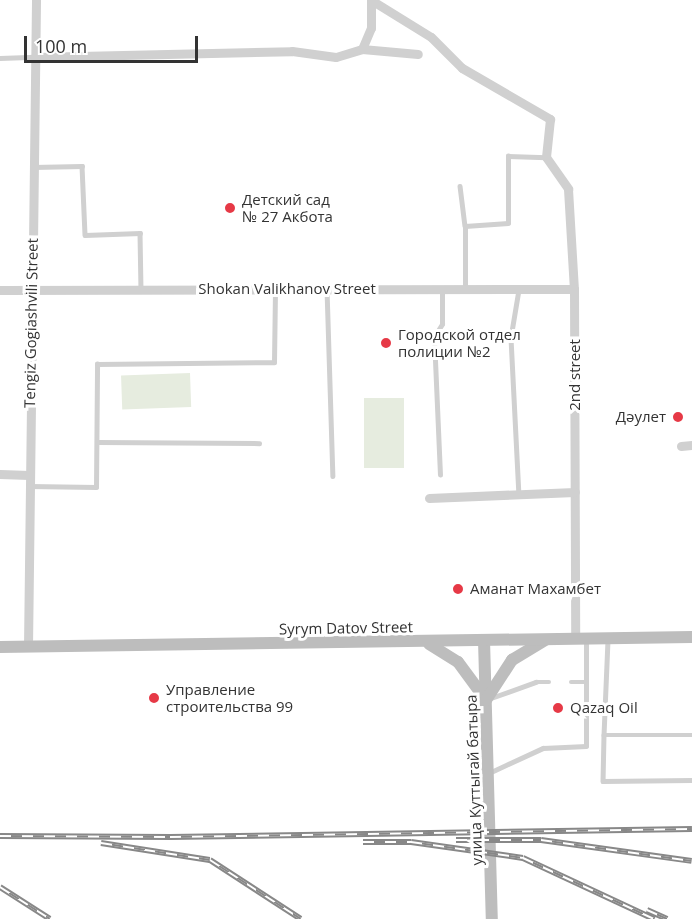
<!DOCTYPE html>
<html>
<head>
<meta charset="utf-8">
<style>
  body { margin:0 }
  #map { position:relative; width:692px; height:919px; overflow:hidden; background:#fff; font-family:"Open Sans",sans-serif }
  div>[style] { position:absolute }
  .green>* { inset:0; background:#e6ecdf; transform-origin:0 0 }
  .lane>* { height:4.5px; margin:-2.25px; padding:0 2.25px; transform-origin:2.25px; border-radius:2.25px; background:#d0d0d0 }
  .street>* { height:9px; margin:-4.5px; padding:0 4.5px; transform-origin:4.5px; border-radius:4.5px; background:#d0d0d0 }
  .secondary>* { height:12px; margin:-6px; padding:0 6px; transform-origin:6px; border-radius:6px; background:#bdbdbd }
  .rail>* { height:6px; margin-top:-3px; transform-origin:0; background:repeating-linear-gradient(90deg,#fff 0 11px,#888 0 22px); box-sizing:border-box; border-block:2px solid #888 }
  .dots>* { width:16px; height:16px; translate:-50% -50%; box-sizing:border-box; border:3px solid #fff; border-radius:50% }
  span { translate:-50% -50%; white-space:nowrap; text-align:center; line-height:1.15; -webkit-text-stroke:6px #fff; paint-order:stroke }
  .poi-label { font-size:15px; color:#333 }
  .left { translate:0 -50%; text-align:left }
  .right { translate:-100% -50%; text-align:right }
  .street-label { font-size:15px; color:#333 }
  .scale { position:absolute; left:24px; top:36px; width:174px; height:27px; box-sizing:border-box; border:3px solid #333; border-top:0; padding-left:8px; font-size:18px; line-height:21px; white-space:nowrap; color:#333; -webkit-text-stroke:4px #fff; paint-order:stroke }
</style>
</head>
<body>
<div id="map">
  <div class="green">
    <i style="left:190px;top:373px;width:34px;height:69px;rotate:88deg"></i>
    <i style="left:364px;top:398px;width:40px;height:70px"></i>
  </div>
  <div class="lane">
    <i style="left:0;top:58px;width:35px;rotate:-2deg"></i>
    <i style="left:33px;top:167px;width:49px;rotate:-1.2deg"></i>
    <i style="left:82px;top:166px;width:69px;rotate:87.5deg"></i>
    <i style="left:85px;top:235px;width:55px;rotate:-2.1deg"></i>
    <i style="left:140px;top:233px;width:56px;rotate:89deg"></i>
    <i style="left:460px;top:186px;width:40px;rotate:82.9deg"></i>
    <i style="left:465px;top:288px;width:62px;rotate:-90deg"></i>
    <i style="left:465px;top:226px;width:43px;rotate:-4deg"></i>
    <i style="left:508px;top:223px;width:67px;rotate:-90deg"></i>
    <i style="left:508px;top:156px;width:38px;rotate:2deg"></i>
    <i style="left:327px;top:289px;width:187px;rotate:88.2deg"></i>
    <i style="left:519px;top:290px;width:49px;rotate:99.5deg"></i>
    <i style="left:511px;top:338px;width:156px;rotate:87.1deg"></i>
    <i style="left:97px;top:442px;width:162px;rotate:0.4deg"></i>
    <i style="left:440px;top:475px;width:138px;rotate:-92.5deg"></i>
    <i style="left:434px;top:337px;width:15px;rotate:-58deg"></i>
    <i style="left:442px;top:324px;width:35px;rotate:-90deg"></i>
    <i style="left:29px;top:486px;width:67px;rotate:0.9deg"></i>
    <i style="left:96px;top:487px;width:123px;rotate:-89.5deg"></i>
    <i style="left:97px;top:364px;width:177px;rotate:-0.6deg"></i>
    <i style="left:274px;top:362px;width:73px;rotate:-89.2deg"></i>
    <i style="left:608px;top:640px;width:95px;rotate:92.4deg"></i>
    <i style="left:604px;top:735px;width:88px"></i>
    <i style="left:571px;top:682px;width:14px"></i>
    <i style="left:491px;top:698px;width:48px;rotate:-19.6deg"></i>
    <i style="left:536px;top:682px;width:13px"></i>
    <i style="left:604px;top:735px;width:46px;rotate:91.2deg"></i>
    <i style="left:603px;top:781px;width:89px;rotate:-0.6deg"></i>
    <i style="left:491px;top:772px;width:57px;rotate:-24.8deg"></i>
    <i style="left:543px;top:748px;width:43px;rotate:-2.7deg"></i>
    <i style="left:586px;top:746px;width:107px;rotate:-90deg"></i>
  </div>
  <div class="street">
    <i style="left:371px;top:0;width:70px;rotate:31.7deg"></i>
    <i style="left:431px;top:37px;width:44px;rotate:45deg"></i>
    <i style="left:462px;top:68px;width:102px;rotate:30.1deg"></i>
    <i style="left:550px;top:119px;width:38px;rotate:96deg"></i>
    <i style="left:546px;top:157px;width:39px;rotate:55deg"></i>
    <i style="left:568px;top:189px;width:100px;rotate:86.6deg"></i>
    <i style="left:574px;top:289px;width:349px;rotate:89.8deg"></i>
    <i style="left:362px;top:49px;width:56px;rotate:5.1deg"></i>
    <i style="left:35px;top:57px;width:257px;rotate:-1.3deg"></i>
    <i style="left:292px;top:51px;width:44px;rotate:7.8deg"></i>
    <i style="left:336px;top:57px;width:27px;rotate:-17deg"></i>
    <i style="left:362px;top:49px;width:23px;rotate:-67deg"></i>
    <i style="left:371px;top:28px;width:28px;rotate:-90deg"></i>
    <i style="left:0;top:290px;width:574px;rotate:-0.1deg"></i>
    <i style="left:681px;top:446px;width:11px;rotate:-5deg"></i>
    <i style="left:0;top:474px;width:29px;rotate:2deg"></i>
    <i style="left:429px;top:498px;width:146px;rotate:-2.4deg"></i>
    <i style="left:28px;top:647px;width:647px;rotate:-89.29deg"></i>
  </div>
  <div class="secondary">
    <i style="left:484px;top:640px;width:279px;rotate:88.4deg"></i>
    <i style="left:429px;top:644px;width:34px;rotate:32deg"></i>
    <i style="left:458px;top:662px;width:47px;rotate:53.6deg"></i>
    <i style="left:486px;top:700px;width:48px;rotate:-57deg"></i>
    <i style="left:512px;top:660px;width:39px;rotate:-31deg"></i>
    <i style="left:0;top:647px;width:692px;rotate:-0.83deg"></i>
  </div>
  <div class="rail">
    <i style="left:0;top:836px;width:170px;rotate:0.3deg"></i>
    <i style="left:170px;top:837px;width:522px;rotate:-0.88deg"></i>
    <i style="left:456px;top:840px;width:85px"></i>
    <i style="left:541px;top:840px;width:152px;rotate:7.9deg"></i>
    <i style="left:363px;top:842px;width:48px"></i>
    <i style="left:411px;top:842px;width:113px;rotate:8.1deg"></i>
    <i style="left:523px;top:858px;width:145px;rotate:25deg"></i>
    <i style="left:101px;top:843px;width:110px;rotate:8.9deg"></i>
    <i style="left:210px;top:860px;width:108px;rotate:33deg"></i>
    <i style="left:0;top:887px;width:59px;rotate:32.6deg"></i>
    <i style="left:647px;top:910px;width:22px;rotate:24deg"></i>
  </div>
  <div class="dots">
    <i style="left:230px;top:208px;background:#e63946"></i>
    <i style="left:386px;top:343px;background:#e63946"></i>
    <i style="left:678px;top:417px;background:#e63946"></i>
    <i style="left:458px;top:589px;background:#e63946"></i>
    <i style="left:154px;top:698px;background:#e63946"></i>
    <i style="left:558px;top:708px;background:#e63946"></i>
  </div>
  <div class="poi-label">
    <span class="left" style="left:242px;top:208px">Детский сад<br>№ 27 Акбота</span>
    <span class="left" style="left:398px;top:343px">Городской отдел<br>полиции №2</span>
    <span class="right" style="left:666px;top:417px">Дәулет</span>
    <span class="left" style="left:470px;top:589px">Аманат Махамбет</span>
    <span class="left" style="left:166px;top:698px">Управление<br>строительства 99</span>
    <span class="left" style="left:570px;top:708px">Qazaq Oil</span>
  </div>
  <div class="street-label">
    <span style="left:287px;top:289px">Shokan Valikhanov Street</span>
    <span style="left:31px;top:323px;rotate:-89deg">Tengiz Gogiashvili Street</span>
    <span style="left:575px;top:375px;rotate:-90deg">2nd street</span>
    <span style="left:346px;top:628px;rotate:-1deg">Syrym Datov Street</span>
    <span style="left:474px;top:780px;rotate:-92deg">улица Куттыгай батыра</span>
  </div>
  <div class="scale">100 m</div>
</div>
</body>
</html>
